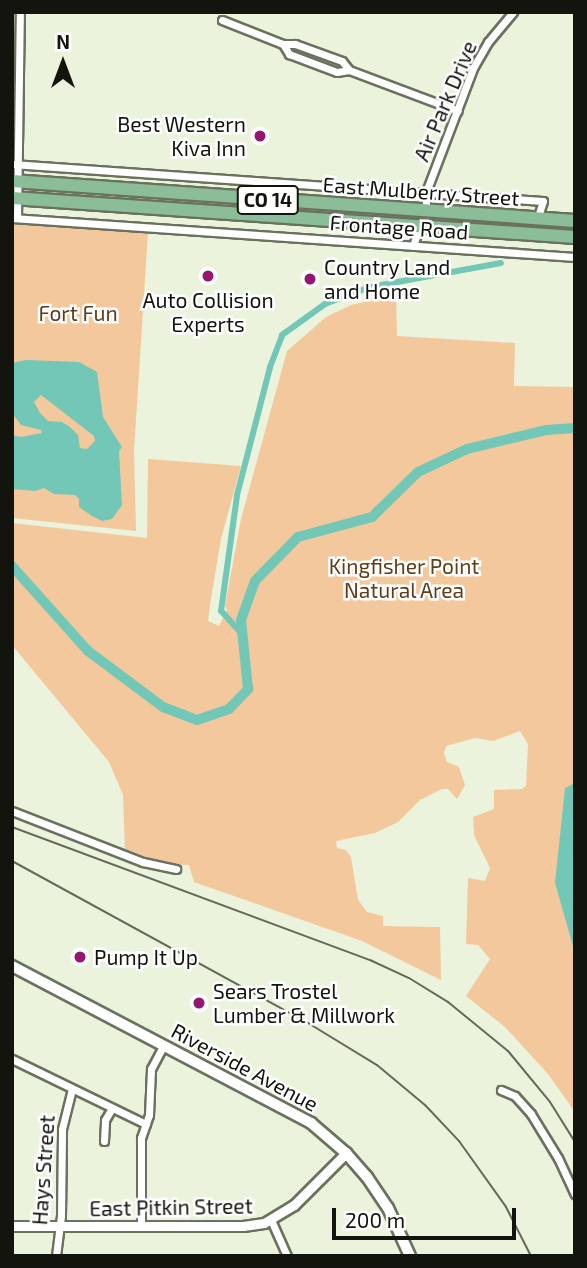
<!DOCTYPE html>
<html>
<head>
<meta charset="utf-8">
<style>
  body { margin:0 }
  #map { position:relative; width:587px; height:1268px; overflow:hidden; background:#ebf3dd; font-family:"Exo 2",sans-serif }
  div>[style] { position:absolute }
  .green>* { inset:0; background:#f3c89c }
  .water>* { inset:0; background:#73c7b6 }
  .canal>* { height:6px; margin:-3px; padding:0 3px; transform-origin:3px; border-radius:3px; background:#73c7b6 }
  .river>* { height:10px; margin:-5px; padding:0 5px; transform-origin:5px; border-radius:5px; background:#73c7b6 }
  .roads { filter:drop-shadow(2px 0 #6a715e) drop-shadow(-2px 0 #6a715e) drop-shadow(0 2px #6a715e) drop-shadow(0 -2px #6a715e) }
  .minor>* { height:7px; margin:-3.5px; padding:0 3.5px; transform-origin:3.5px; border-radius:3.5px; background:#fff }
  .tertiary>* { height:9px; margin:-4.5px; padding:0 4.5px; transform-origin:4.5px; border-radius:4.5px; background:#fff }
  .secondary>* { height:10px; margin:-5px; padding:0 5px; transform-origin:5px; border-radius:5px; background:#fff }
  .trunk>* { height:12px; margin:-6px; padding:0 6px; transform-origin:6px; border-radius:6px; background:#8bbe98 }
  .rail>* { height:2px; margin:-1px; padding:0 1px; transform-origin:1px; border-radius:1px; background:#64695c }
  .dots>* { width:19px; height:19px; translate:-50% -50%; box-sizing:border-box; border:4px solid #fff; border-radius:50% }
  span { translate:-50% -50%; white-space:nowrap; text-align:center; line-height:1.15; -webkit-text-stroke:5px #fff; paint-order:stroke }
  .shield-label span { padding:2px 5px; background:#fff; border:2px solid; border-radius:5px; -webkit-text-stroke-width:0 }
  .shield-label { font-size:19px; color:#12140d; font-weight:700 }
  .street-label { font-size:21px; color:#12140d }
  .poi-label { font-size:21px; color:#12140d }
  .right { translate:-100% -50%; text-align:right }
  .left { translate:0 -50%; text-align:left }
  .park-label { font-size:21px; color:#5e3d18 }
  .frame { position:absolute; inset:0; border:14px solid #12140d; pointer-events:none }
  .north { position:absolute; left:28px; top:28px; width:70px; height:70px; -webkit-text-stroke:5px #fff; paint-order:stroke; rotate:0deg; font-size:19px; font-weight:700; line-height:28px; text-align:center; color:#12140d }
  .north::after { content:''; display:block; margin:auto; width:24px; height:32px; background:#12140d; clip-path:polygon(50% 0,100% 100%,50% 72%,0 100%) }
  .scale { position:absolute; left:332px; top:1208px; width:184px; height:32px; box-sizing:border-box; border:4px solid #12140d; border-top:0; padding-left:9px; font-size:21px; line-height:24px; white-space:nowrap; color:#12140d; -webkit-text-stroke:5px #fff; paint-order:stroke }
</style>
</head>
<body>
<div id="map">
  <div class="green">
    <i style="clip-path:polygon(14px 224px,148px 232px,134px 451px,136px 531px,12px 518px)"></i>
    <i style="clip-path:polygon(396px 295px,397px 336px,515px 343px,514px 386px,575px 387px,575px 1112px,548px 1074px,505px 1027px,466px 996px,490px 959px,478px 945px,466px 944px,468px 878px,485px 881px,490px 868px,474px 835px,473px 817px,494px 809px,494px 790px,522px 789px,526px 786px,528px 744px,520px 731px,493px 741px,475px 738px,446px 746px,444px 753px,447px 762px,459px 767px,465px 785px,457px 799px,448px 789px,442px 789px,420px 800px,398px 822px,375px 833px,336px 841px,337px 848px,346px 850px,351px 857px,358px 900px,367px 912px,383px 916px,383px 926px,440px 927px,441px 980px,362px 941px,194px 882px,189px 865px,165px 864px,125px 849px,123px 795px,109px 762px,12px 645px,12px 523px,147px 538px,148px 459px,241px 466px,221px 539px,210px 605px,208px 621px,219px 626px,227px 610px,225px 606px,241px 519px,287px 351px,326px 317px,351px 305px)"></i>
  </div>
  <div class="water">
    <i style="clip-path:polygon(evenodd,26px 360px,79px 362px,97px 372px,103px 417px,122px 447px,119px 451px,122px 505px,112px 519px,102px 521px,92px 516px,79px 507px,79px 499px,75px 495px,54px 494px,44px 488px,35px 491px,12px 489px,12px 435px,21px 437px,42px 433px,41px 430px,21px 425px,12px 413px,12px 363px,26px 360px,41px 395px,94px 436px,95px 441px,87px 449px,80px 448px,78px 435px,70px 427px,62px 422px,48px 421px,40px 413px,34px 402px,41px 395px)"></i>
    <i style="clip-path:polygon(575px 783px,575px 953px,555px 883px,565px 788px)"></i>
  </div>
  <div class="canal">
    <i style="left:242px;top:634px;width:31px;rotate:-132deg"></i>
    <i style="left:221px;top:611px;width:117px;rotate:-82.1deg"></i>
    <i style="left:237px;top:495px;width:132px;rotate:-75.5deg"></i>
    <i style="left:270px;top:367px;width:34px;rotate:-69deg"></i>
    <i style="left:282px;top:335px;width:53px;rotate:-35.8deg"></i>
    <i style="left:325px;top:304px;width:48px;rotate:-20.7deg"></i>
    <i style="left:370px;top:287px;width:133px;rotate:-10.4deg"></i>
  </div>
  <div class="river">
    <i style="left:12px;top:566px;width:114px;rotate:48.2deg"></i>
    <i style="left:88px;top:651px;width:94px;rotate:36.7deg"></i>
    <i style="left:163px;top:707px;width:36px;rotate:21deg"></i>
    <i style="left:197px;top:720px;width:34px;rotate:-19deg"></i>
    <i style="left:229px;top:709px;width:28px;rotate:-46deg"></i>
    <i style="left:248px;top:689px;width:69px;rotate:-95.8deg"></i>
    <i style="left:241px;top:620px;width:41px;rotate:-70.3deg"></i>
    <i style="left:255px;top:581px;width:62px;rotate:-45.7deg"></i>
    <i style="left:298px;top:537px;width:77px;rotate:-15.1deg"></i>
    <i style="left:372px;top:517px;width:64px;rotate:-44.4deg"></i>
    <i style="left:418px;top:472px;width:54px;rotate:-25.1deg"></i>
    <i style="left:467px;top:449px;width:81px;rotate:-13.5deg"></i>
    <i style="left:546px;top:430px;width:29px;rotate:-4deg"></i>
  </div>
  <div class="roads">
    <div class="minor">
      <i style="left:222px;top:20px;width:66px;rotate:21.5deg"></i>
      <i style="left:349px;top:70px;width:11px;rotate:-128deg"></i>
      <i style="left:342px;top:61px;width:50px;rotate:-160.1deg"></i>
      <i style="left:295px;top:44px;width:12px;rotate:180deg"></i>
      <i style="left:283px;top:44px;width:12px;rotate:59deg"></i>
      <i style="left:289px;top:54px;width:51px;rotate:20.6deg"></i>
      <i style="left:337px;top:72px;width:12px;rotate:-9deg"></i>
      <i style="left:349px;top:70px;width:116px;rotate:20.6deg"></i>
      <i style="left:12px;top:164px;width:532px;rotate:3.99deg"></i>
      <i style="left:543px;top:201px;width:19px;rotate:108deg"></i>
      <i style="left:426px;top:211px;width:19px;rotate:-90deg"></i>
      <i style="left:426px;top:192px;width:133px;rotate:-69.2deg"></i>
      <i style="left:473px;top:68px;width:30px;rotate:-60deg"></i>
      <i style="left:488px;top:42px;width:39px;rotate:-50deg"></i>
      <i style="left:12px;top:218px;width:564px;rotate:3.96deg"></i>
      <i style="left:17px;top:218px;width:206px;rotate:-89.2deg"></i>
      <i style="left:413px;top:246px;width:19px;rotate:-72deg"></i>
      <i style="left:12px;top:811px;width:141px;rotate:21.3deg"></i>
      <i style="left:143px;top:862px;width:34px;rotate:12deg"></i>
      <i style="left:12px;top:1059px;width:149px;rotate:25.9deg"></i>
      <i style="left:501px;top:1090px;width:15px;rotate:23deg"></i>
      <i style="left:515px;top:1096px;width:24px;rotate:48deg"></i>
      <i style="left:531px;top:1114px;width:52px;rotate:58.5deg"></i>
      <i style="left:558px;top:1158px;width:40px;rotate:65deg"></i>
      <i style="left:104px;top:1141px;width:21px;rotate:-87deg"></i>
      <i style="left:105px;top:1120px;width:14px;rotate:-60deg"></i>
      <i style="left:271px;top:1220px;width:39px;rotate:66deg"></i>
      <i style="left:141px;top:1225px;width:87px;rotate:-90deg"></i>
      <i style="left:141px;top:1138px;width:24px;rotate:-71deg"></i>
      <i style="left:149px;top:1115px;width:46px;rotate:-87.5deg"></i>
      <i style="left:151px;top:1069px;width:27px;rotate:-62deg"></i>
      <i style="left:56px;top:1256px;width:40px;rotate:-82.9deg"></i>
      <i style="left:61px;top:1216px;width:87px;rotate:-89.3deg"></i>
      <i style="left:62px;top:1129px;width:41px;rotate:-76deg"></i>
    </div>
    <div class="tertiary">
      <i style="left:12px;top:1226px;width:231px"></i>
      <i style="left:243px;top:1226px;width:21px;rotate:-8deg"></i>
      <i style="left:264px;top:1223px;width:35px;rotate:-31deg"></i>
      <i style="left:294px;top:1205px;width:74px;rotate:-45deg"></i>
    </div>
    <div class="secondary">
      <i style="left:12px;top:966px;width:338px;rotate:27.7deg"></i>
      <i style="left:311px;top:1123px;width:46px;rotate:40.6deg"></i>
      <i style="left:346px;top:1153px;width:32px;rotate:49deg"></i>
      <i style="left:367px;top:1177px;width:37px;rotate:56deg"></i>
      <i style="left:388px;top:1208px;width:53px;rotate:65.4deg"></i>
    </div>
    <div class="trunk">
      <i style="left:12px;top:181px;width:564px;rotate:4.06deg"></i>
      <i style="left:12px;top:198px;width:564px;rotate:3.96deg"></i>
    </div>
  </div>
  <div class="rail">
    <i style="left:12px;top:827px;width:382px;rotate:20.4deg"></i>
    <i style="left:370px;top:960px;width:43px;rotate:24.8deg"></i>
    <i style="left:409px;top:978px;width:46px;rotate:31.6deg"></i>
    <i style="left:448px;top:1002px;width:77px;rotate:39.2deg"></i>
    <i style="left:508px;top:1051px;width:66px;rotate:50.5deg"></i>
    <i style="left:550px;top:1102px;width:47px;rotate:58deg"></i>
    <i style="left:12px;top:861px;width:343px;rotate:28.7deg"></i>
    <i style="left:313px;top:1026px;width:75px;rotate:31.4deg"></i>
    <i style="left:377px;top:1065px;width:62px;rotate:39.8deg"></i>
    <i style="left:425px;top:1105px;width:50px;rotate:46.6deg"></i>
    <i style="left:459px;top:1141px;width:81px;rotate:54.5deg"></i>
    <i style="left:506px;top:1207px;width:55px;rotate:63deg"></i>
  </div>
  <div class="dots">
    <i style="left:260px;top:136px;background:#941671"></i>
    <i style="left:208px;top:276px;background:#941671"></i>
    <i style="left:310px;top:279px;background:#941671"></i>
    <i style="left:80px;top:957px;background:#941671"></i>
    <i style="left:199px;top:1003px;background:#941671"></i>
  </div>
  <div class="shield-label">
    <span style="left:268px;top:200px">CO 14</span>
  </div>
  <div class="street-label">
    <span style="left:445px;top:101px;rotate:-67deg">Air Park Drive</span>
    <span style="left:421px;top:191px;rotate:4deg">East Mulberry Street</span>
    <span style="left:399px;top:227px;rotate:4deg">Frontage Road</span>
    <span style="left:245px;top:1067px;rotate:28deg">Riverside Avenue</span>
    <span style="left:43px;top:1170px;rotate:-86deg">Hays Street</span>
    <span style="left:171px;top:1207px;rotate:-1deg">East Pitkin Street</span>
  </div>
  <div class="poi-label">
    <span class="right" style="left:246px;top:136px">Best Western<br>Kiva Inn</span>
    <span class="left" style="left:324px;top:279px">Country Land<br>and Home</span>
    <span style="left:208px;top:312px">Auto Collision<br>Experts</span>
    <span class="left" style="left:94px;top:957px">Pump It Up</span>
    <span class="left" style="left:213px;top:1003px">Sears Trostel<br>Lumber &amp; Millwork</span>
  </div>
  <div class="park-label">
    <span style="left:78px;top:313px">Fort Fun</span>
    <span style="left:404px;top:578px">Kingfisher Point<br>Natural Area</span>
  </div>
  <div class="frame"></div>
  <div class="north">N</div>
  <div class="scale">200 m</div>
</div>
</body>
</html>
